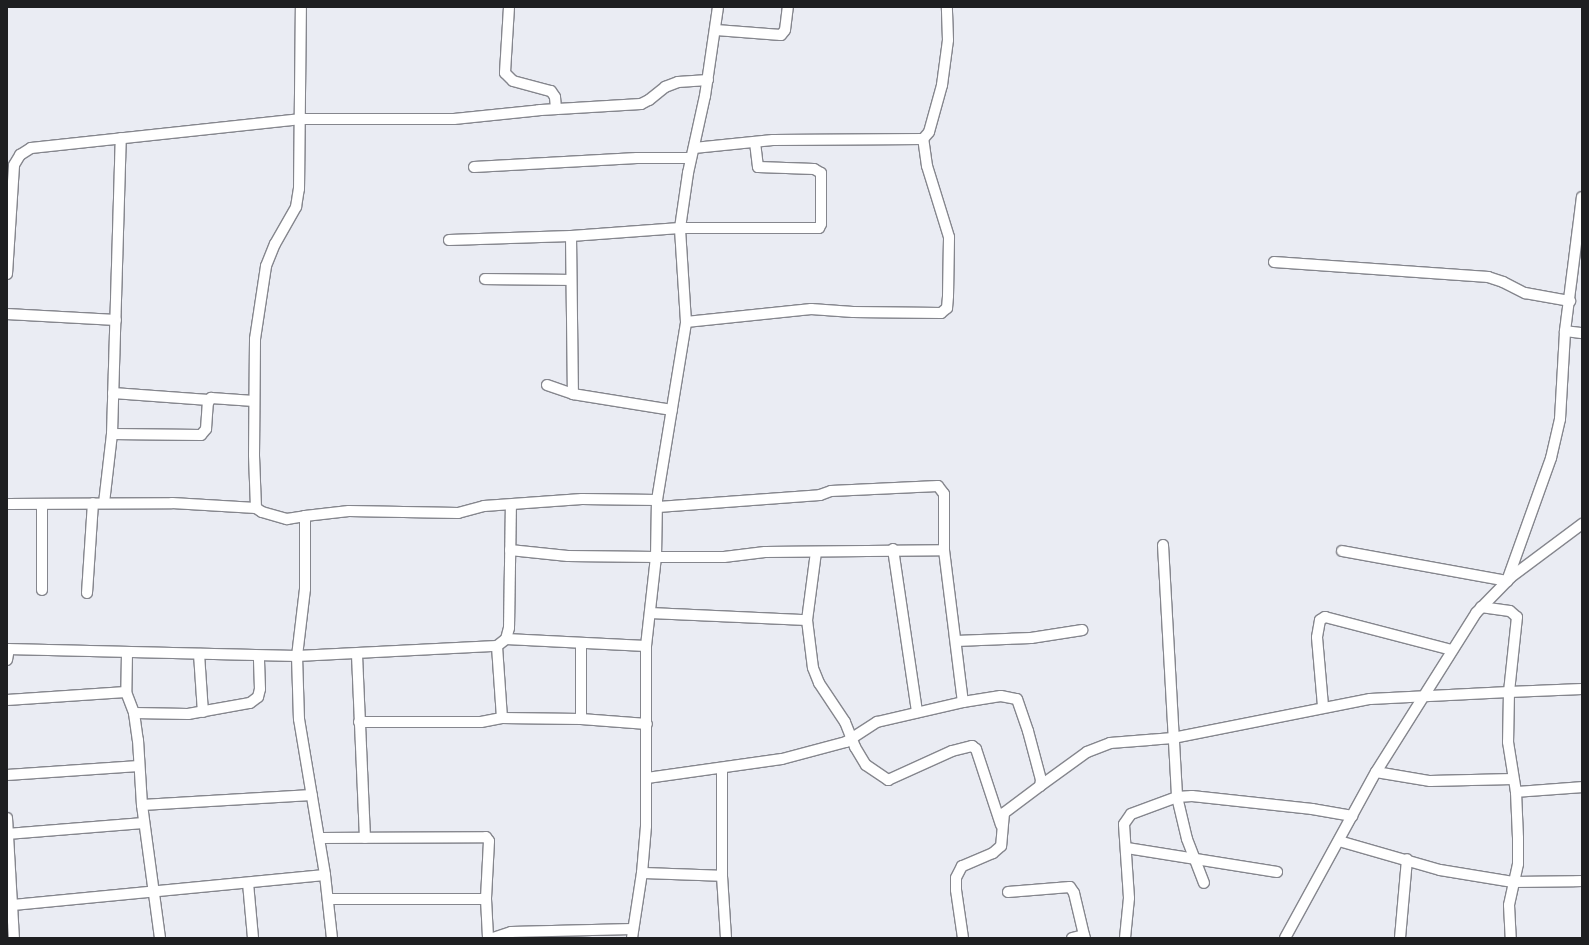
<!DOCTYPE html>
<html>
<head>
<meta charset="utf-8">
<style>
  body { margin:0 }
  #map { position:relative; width:1589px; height:945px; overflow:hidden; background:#eaecf3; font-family:Manrope,sans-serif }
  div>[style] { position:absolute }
  .roads { filter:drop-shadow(1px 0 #85868d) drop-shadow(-1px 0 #85868d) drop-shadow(0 1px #85868d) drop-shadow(0 -1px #85868d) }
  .street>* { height:10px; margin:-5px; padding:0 5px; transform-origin:5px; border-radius:5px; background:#fff }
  span { translate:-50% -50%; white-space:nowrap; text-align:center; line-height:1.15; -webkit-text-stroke:3px #f8f9ff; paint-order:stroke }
  .frame { position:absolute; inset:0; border:8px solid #1e1f21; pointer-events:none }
</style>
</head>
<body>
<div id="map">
  <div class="roads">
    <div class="street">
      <i style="left:509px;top:7px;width:66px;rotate:93.5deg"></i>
      <i style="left:505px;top:73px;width:11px;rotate:45deg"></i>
      <i style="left:513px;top:81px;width:39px;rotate:15deg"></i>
      <i style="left:551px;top:91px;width:7px;rotate:56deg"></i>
      <i style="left:555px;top:97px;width:12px;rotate:85deg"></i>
      <i style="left:716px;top:30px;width:65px;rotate:4.4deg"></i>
      <i style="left:781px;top:35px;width:6px;rotate:-51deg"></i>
      <i style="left:785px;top:30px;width:23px;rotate:-83deg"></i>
      <i style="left:694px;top:148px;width:79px;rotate:-5.8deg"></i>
      <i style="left:773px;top:140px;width:150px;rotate:-0.4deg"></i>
      <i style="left:923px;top:139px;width:9px;rotate:-49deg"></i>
      <i style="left:929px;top:132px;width:49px;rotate:-74.5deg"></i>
      <i style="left:942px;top:85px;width:45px;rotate:-82.4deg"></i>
      <i style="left:948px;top:40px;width:33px;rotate:-92deg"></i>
      <i style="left:474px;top:167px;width:163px;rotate:-3.2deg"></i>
      <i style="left:637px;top:158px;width:53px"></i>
      <i style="left:571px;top:236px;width:158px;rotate:89.3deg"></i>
      <i style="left:449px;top:240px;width:122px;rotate:-1.9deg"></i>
      <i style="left:571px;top:236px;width:109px;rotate:-4.2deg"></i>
      <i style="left:680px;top:228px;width:139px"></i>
      <i style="left:819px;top:228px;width:4px;rotate:-63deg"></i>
      <i style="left:821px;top:224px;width:51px;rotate:-90deg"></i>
      <i style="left:821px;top:173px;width:8px;rotate:-150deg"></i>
      <i style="left:814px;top:169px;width:56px;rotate:-178deg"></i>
      <i style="left:758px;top:167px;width:25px;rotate:-97deg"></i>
      <i style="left:1274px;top:262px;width:215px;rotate:4deg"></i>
      <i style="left:1488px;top:277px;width:16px;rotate:18deg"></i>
      <i style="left:1503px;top:282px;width:25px;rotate:27deg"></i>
      <i style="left:1525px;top:293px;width:46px;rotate:10.1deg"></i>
      <i style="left:7px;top:274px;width:109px;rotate:-86.3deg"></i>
      <i style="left:14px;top:165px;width:12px;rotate:-59deg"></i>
      <i style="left:20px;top:155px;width:13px;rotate:-32deg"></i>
      <i style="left:31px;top:148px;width:272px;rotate:-6.1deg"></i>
      <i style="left:301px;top:119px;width:153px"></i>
      <i style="left:454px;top:119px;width:87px;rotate:-5.9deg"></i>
      <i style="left:541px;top:110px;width:100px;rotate:-3.4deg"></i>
      <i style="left:641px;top:104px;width:9px;rotate:-27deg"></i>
      <i style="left:649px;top:100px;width:21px;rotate:-39deg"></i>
      <i style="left:665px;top:87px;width:14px;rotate:-21deg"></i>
      <i style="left:678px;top:82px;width:30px;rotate:-4deg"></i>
      <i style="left:485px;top:279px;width:86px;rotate:0.7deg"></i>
      <i style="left:7px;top:314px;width:109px;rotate:3.2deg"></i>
      <i style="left:686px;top:322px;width:126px;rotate:-5.9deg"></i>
      <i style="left:811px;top:309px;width:42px;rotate:4.1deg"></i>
      <i style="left:853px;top:312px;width:88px;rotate:0.7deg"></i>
      <i style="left:941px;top:313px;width:8px;rotate:-40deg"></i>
      <i style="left:947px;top:308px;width:12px;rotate:-85deg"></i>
      <i style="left:948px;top:296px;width:59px;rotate:-89deg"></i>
      <i style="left:949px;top:237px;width:74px;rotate:-107.2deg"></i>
      <i style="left:927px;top:166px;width:27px;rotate:-98deg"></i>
      <i style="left:1565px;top:331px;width:17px;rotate:7deg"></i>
      <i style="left:547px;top:385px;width:28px;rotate:19deg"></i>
      <i style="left:573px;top:394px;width:100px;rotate:9.2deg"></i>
      <i style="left:113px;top:393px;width:96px;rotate:4.2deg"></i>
      <i style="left:112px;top:434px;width:89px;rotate:0.6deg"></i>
      <i style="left:201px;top:435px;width:8px;rotate:-50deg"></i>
      <i style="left:206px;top:429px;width:26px;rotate:-86deg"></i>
      <i style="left:208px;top:403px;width:6px;rotate:-59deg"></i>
      <i style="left:211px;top:398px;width:43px;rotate:4deg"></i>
      <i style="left:104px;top:503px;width:69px;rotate:-83.4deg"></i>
      <i style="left:112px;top:434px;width:296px;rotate:-88.3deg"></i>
      <i style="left:7px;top:504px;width:165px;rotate:-0.3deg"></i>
      <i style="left:172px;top:503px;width:84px;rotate:3.4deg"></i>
      <i style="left:256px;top:508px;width:7px;rotate:34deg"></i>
      <i style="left:262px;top:512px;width:26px;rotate:16deg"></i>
      <i style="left:287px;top:519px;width:18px;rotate:-9deg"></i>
      <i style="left:305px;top:516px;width:73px;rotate:90deg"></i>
      <i style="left:305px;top:589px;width:67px;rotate:96.8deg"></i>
      <i style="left:297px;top:656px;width:63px;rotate:88.2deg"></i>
      <i style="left:299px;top:719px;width:158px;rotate:80.5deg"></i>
      <i style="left:325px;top:875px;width:63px;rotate:83.7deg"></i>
      <i style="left:658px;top:507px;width:162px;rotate:-4.2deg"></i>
      <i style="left:820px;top:495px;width:12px;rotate:-20deg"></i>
      <i style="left:831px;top:491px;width:107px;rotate:-2.7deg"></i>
      <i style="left:938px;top:486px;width:10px;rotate:53deg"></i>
      <i style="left:944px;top:494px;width:56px;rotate:90deg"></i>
      <i style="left:256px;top:508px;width:53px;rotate:-92.2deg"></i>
      <i style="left:254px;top:455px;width:116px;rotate:-89.5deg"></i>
      <i style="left:255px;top:339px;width:74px;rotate:-81.4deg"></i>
      <i style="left:266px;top:266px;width:24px;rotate:-68deg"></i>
      <i style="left:275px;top:244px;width:43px;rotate:-60.4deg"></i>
      <i style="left:296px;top:207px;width:18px;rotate:-81deg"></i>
      <i style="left:299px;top:189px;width:182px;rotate:-89.4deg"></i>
      <i style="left:305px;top:516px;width:44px;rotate:-6.5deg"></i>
      <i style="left:349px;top:511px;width:109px;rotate:1.1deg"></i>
      <i style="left:458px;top:513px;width:27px;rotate:-15deg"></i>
      <i style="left:484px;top:506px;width:98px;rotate:-4.1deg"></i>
      <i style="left:582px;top:499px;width:75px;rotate:0.8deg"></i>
      <i style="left:1163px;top:545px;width:252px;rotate:86.8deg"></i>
      <i style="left:1177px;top:797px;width:43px;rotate:76.6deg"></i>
      <i style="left:1187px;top:839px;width:47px;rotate:68.9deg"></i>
      <i style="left:893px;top:549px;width:165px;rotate:81.6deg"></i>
      <i style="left:510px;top:550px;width:58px;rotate:5.9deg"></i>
      <i style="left:568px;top:556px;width:88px;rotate:0.7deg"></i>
      <i style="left:656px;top:557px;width:68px"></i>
      <i style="left:724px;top:557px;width:41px;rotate:-7deg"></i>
      <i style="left:765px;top:552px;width:179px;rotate:-0.6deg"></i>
      <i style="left:944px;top:550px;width:153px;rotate:82.9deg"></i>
      <i style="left:1342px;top:551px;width:168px;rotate:10.3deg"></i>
      <i style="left:1507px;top:581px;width:131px;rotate:-70.3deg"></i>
      <i style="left:1551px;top:458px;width:40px;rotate:-77deg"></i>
      <i style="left:1560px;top:419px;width:88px;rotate:-86.7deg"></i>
      <i style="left:1565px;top:331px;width:135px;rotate:-82.8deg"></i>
      <i style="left:816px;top:552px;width:69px;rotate:97.5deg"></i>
      <i style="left:807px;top:620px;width:48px;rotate:82.9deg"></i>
      <i style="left:813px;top:668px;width:16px;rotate:68deg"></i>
      <i style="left:819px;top:683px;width:47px;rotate:56.3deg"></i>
      <i style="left:845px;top:722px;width:27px;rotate:68deg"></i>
      <i style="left:855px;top:747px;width:21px;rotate:59deg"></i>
      <i style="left:866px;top:765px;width:27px;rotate:34deg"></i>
      <i style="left:888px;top:780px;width:70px;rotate:-24.4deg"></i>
      <i style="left:952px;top:751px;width:21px;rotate:-14deg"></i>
      <i style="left:972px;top:746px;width:5px;rotate:37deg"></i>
      <i style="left:976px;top:749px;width:80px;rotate:71.8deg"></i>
      <i style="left:42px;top:590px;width:86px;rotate:-90deg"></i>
      <i style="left:87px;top:593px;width:90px;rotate:-86.2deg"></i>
      <i style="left:1481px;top:607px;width:29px;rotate:8deg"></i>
      <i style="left:1510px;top:611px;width:9px;rotate:41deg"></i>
      <i style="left:1517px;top:617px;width:75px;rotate:96.1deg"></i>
      <i style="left:1509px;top:692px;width:73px;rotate:-2.4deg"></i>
      <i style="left:650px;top:613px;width:157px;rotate:2.6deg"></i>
      <i style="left:506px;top:639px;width:140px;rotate:2.9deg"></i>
      <i style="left:956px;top:641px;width:75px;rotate:-2.3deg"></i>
      <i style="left:1031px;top:638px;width:52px;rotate:-8.9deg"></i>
      <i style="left:7px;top:649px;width:290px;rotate:1.4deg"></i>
      <i style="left:297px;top:656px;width:200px;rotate:-2.9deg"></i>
      <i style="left:497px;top:646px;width:11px;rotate:-38deg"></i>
      <i style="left:506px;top:639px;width:11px;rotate:-75deg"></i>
      <i style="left:509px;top:628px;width:122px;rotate:-89.1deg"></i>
      <i style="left:127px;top:653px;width:39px;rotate:91deg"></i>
      <i style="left:126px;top:692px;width:22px;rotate:69deg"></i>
      <i style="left:134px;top:713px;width:27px;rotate:82deg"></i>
      <i style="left:138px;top:740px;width:65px;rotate:86.5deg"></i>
      <i style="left:142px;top:805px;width:134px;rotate:82.3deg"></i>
      <i style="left:199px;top:654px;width:58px;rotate:86.1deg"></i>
      <i style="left:357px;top:655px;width:183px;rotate:87.5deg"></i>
      <i style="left:7px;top:660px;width:11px;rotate:-80deg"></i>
      <i style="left:7px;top:700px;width:119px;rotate:-3.8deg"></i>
      <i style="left:1323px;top:706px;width:69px;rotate:-95deg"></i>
      <i style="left:1317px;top:637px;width:17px;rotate:-80deg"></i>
      <i style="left:1320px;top:620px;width:6px;rotate:-31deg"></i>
      <i style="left:1325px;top:617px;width:131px;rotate:14.6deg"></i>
      <i style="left:134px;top:713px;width:54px;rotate:1.1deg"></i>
      <i style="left:188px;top:714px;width:63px;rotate:-10.1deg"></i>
      <i style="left:250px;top:703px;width:10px;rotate:-37deg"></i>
      <i style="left:258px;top:697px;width:8px;rotate:-76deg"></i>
      <i style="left:260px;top:689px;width:33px;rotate:-92deg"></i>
      <i style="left:502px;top:718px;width:79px;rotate:0.7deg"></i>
      <i style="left:581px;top:719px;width:66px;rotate:4.3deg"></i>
      <i style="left:581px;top:719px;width:76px;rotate:-90deg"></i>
      <i style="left:359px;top:722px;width:122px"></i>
      <i style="left:481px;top:722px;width:21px;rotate:-11deg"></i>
      <i style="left:502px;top:718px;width:72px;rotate:-94deg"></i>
      <i style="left:722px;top:769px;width:107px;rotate:90deg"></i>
      <i style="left:722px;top:876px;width:62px;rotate:86.3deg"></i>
      <i style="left:1376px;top:772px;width:55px;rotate:9.5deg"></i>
      <i style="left:1430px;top:781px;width:83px;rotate:-1.4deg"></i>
      <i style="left:7px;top:775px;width:132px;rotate:-3.9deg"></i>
      <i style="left:647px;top:778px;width:136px;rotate:-8deg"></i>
      <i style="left:782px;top:759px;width:66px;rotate:-14.9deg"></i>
      <i style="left:846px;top:742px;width:37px;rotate:-33deg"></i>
      <i style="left:877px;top:722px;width:88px;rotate:-13.1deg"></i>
      <i style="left:963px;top:702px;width:38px;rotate:-9deg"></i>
      <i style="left:1001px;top:696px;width:16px;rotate:11deg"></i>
      <i style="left:1017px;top:699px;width:34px;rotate:71deg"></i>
      <i style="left:1028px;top:731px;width:51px;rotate:75.1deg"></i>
      <i style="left:1041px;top:780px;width:6px;rotate:99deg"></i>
      <i style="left:1040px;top:786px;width:45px;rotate:143.1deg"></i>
      <i style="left:1004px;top:813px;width:33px;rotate:95deg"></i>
      <i style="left:1001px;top:846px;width:11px;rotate:139deg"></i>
      <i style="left:993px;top:853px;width:34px;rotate:157deg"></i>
      <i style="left:962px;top:866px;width:13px;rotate:117deg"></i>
      <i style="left:956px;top:878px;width:12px;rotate:90deg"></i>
      <i style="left:956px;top:890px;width:49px;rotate:81.7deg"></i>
      <i style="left:1040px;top:786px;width:58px;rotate:-35.9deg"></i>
      <i style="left:1087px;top:752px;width:25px;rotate:-21deg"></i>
      <i style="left:1110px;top:743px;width:63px;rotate:-4.5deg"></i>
      <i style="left:1173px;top:738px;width:201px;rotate:-11.2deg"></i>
      <i style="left:1370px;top:699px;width:139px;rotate:-2.9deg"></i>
      <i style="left:1509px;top:692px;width:50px;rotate:91.1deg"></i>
      <i style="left:1508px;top:742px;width:51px;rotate:80.9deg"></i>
      <i style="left:1516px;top:792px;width:46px;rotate:87.5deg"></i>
      <i style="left:1518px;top:838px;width:26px;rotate:90deg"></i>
      <i style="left:1518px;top:864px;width:42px;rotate:102.4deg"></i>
      <i style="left:1509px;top:905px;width:33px;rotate:87deg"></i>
      <i style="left:1516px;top:792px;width:66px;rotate:-4.3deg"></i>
      <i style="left:142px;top:805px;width:170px;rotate:-3.4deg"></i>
      <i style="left:7px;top:818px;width:120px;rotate:86.7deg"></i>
      <i style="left:7px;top:834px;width:137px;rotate:-4.6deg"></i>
      <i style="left:319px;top:838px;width:167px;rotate:-0.3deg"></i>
      <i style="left:486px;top:837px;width:5px;rotate:53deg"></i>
      <i style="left:489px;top:841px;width:58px;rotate:93deg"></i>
      <i style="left:486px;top:899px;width:39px;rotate:87deg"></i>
      <i style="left:1339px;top:841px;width:105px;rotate:16deg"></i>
      <i style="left:1440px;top:870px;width:74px;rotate:9.3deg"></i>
      <i style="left:1513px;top:882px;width:69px;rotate:-0.8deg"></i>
      <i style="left:1127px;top:848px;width:152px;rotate:9.1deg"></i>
      <i style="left:642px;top:873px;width:80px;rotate:2.1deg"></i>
      <i style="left:248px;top:883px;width:55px;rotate:84.8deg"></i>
      <i style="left:1008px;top:892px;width:62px;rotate:-4.6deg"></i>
      <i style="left:1070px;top:887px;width:7px;rotate:56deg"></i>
      <i style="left:1074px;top:893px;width:43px;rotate:76.6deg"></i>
      <i style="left:328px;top:899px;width:158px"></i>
      <i style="left:13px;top:905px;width:313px;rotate:-5.5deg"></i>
      <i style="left:493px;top:938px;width:19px;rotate:-18deg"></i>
      <i style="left:511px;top:932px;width:122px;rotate:-1.4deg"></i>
      <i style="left:632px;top:938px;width:66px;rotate:-81.3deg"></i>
      <i style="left:642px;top:873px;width:47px;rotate:-85.1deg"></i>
      <i style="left:646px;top:826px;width:180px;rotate:-90deg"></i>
      <i style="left:646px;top:646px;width:90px;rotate:-83.6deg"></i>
      <i style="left:656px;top:557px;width:57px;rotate:-89deg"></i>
      <i style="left:657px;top:500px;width:180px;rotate:-80.7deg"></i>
      <i style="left:686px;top:322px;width:94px;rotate:-93.7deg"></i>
      <i style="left:680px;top:228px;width:56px;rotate:-81.7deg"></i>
      <i style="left:688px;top:173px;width:79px;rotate:-77.6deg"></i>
      <i style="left:705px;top:96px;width:90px;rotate:-81.7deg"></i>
      <i style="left:1072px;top:938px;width:12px;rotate:-14deg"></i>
      <i style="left:1084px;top:935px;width:3px;rotate:72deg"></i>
      <i style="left:1125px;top:938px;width:40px;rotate:-84.3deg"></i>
      <i style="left:1129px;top:898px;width:74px;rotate:-93.9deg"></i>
      <i style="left:1124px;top:824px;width:12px;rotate:-55deg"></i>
      <i style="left:1131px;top:814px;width:49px;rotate:-20.3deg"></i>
      <i style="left:1177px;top:797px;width:15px;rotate:-4deg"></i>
      <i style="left:1192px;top:796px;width:121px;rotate:6.2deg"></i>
      <i style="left:1312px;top:809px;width:41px;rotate:9.9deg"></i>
      <i style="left:1285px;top:938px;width:189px;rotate:-61.3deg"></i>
      <i style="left:1376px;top:772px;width:188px;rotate:-57.8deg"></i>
      <i style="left:1476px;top:613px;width:50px;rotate:-45.8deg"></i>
      <i style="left:1511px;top:577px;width:89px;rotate:-36.7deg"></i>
      <i style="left:1400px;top:938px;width:79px;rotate:-84.9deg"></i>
    </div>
  </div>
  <div class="frame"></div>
</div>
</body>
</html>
